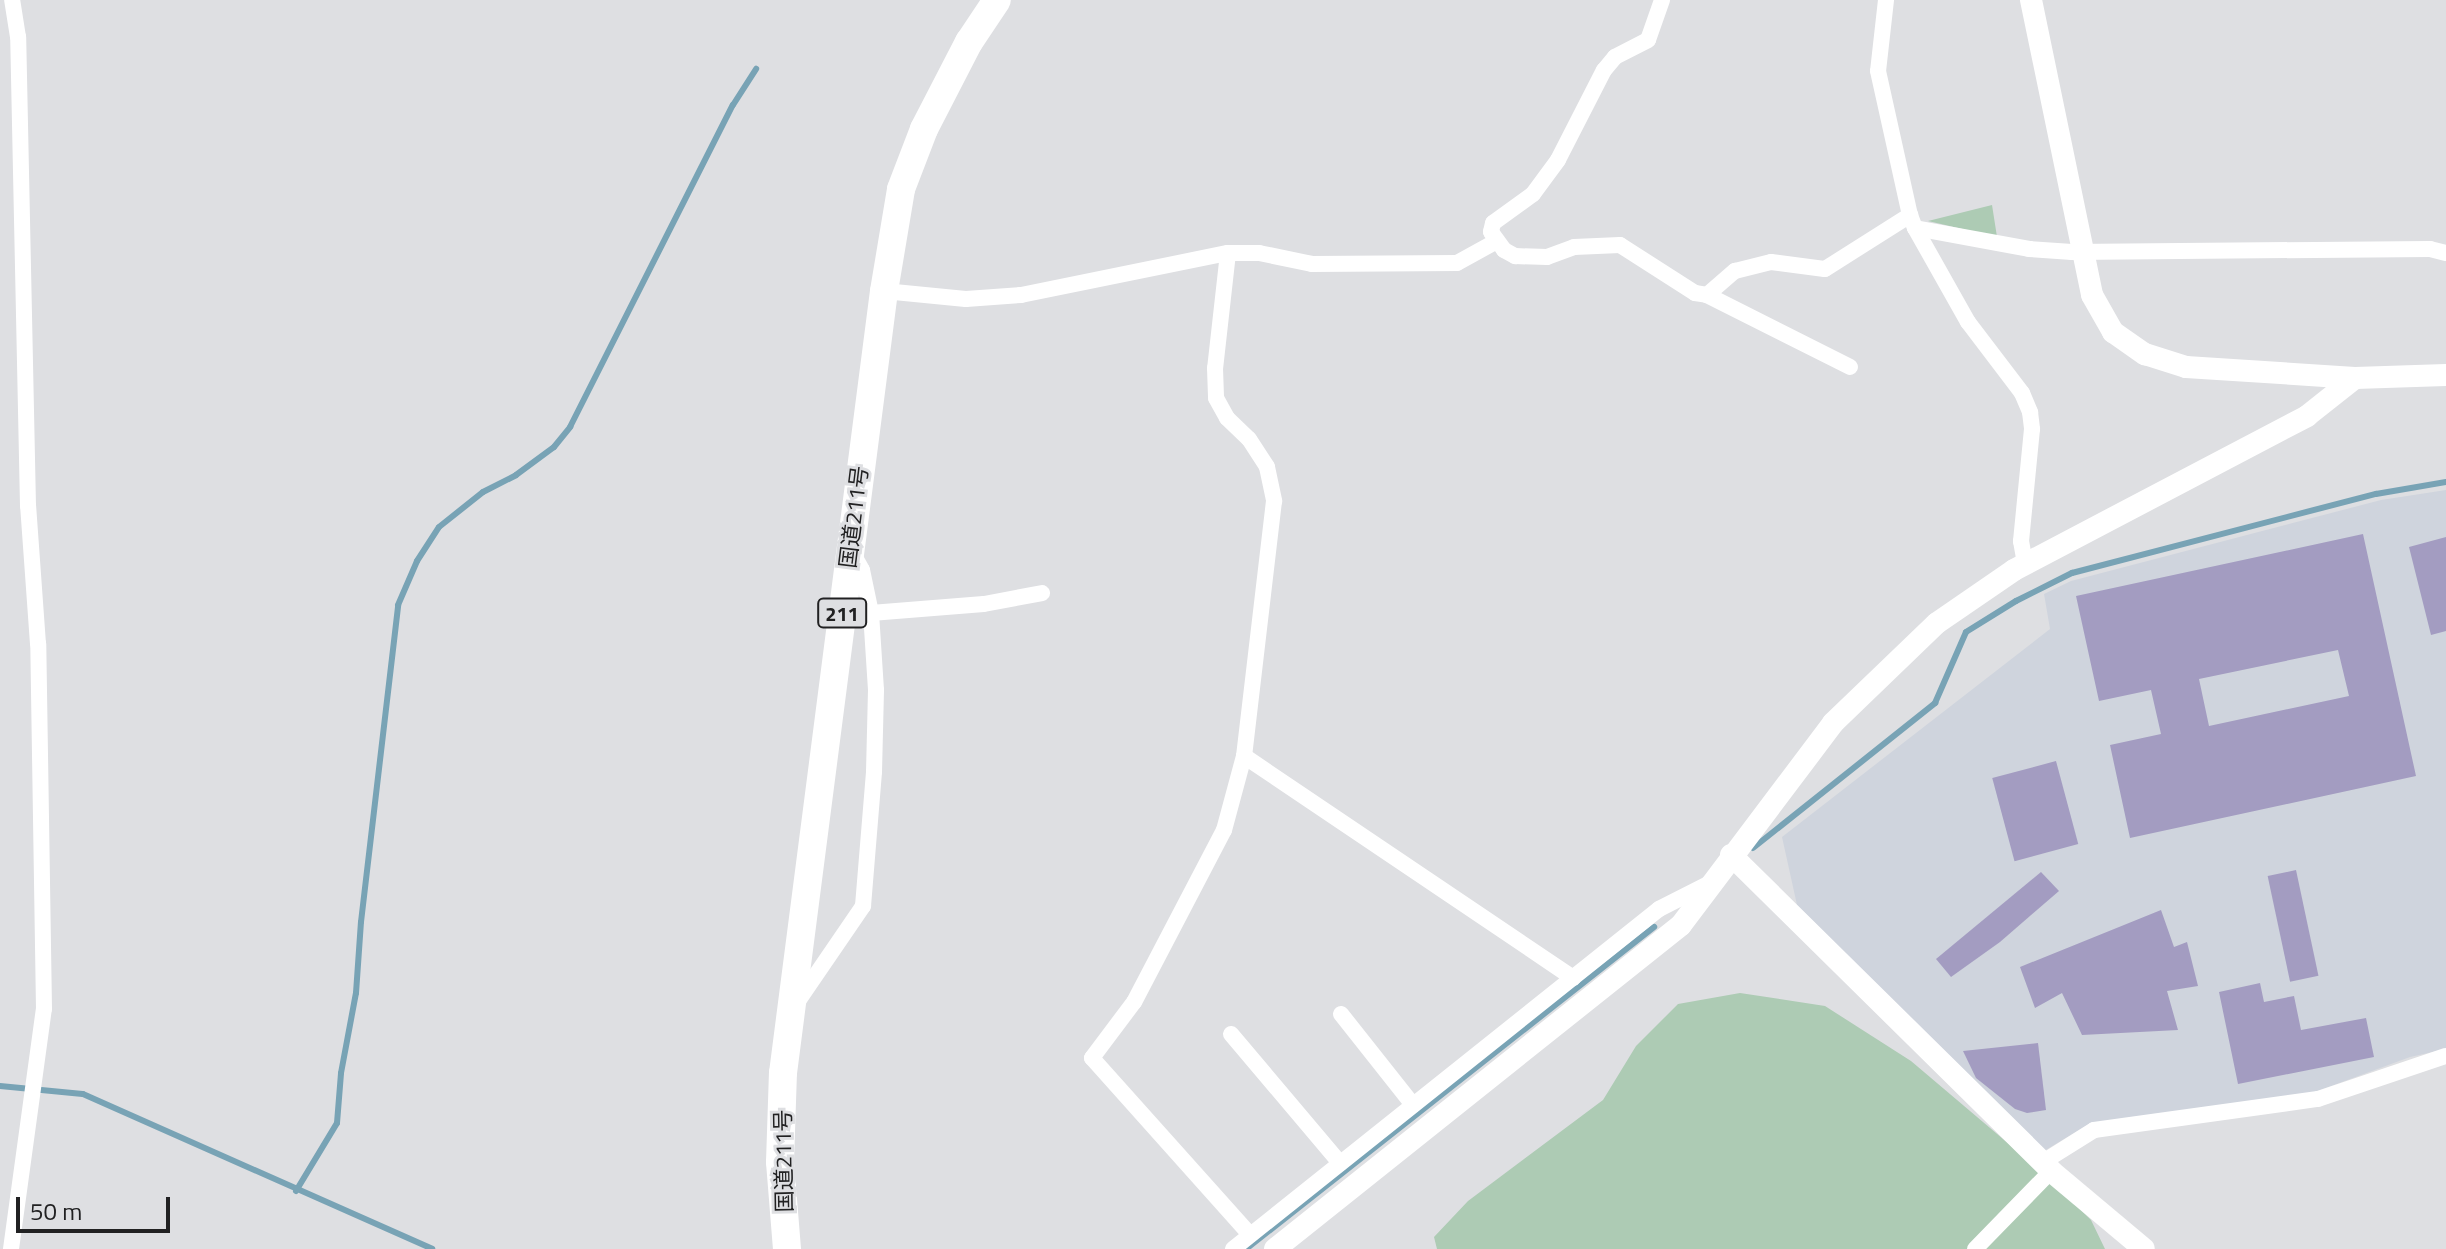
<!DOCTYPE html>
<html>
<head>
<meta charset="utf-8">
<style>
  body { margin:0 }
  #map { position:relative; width:2446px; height:1249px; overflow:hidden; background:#dedfe2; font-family:"Titillium Web","Noto Sans JP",sans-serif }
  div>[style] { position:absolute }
  .built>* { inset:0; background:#cfd4dd }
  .green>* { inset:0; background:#adcbb4 }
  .stream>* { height:6px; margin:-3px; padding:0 3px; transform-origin:3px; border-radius:3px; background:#78a3b5 }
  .building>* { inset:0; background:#a39cc1; transform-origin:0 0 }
  .minor>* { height:16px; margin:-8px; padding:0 8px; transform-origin:8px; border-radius:8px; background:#fff }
  .tertiary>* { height:22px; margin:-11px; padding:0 11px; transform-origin:11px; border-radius:11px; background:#fff }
  .trunk>* { height:28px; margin:-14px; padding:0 14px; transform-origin:14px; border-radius:14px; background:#fff }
  span { translate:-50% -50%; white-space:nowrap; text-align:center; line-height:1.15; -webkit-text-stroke:6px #dedfe2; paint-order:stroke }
  .shield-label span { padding:2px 6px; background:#dedfe2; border:2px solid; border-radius:6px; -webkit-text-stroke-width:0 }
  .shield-label { font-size:20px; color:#212122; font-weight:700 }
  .street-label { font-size:22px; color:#212122 }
  .scale { position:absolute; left:16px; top:1197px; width:154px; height:36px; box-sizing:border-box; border:4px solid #212122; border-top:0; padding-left:10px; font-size:24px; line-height:28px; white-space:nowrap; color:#212122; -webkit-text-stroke:6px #dedfe2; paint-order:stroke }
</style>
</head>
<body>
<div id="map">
  <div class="built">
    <i style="clip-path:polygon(2446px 490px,2446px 1049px,2410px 1057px,2312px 1093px,2089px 1124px,2044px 1151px,1797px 905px,1782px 837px,2050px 629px,2044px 594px,2071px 581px,2381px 500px)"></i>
  </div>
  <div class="green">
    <i style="clip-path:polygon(1992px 205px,1997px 237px,1928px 221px)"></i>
    <i style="clip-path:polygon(1740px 993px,1825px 1006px,1911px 1061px,2049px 1178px,2091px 1220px,2105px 1249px,1437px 1249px,1434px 1237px,1468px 1201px,1603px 1100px,1636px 1046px,1678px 1004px)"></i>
  </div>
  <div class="stream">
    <i style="left:1753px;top:848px;width:233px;rotate:-38.5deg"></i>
    <i style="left:1935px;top:703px;width:77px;rotate:-66.4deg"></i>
    <i style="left:1966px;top:632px;width:59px;rotate:-31.8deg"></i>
    <i style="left:2016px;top:601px;width:63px;rotate:-26.6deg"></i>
    <i style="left:2072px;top:573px;width:314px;rotate:-14.6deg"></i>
    <i style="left:2376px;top:494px;width:71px;rotate:-9.7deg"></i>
    <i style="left:0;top:1086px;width:83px;rotate:5.5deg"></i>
    <i style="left:83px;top:1094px;width:382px;rotate:23.9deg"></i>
    <i style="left:296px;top:1191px;width:79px;rotate:-58.9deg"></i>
    <i style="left:337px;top:1123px;width:50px;rotate:-85.4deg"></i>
    <i style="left:341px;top:1073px;width:81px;rotate:-79.4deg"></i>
    <i style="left:356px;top:993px;width:71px;rotate:-86deg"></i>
    <i style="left:361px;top:922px;width:319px;rotate:-83.3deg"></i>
    <i style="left:398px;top:605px;width:48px;rotate:-66.6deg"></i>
    <i style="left:417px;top:561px;width:40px;rotate:-57.1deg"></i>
    <i style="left:439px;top:527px;width:56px;rotate:-38.5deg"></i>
    <i style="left:483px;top:492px;width:37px;rotate:-27deg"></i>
    <i style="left:516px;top:475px;width:47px;rotate:-36.4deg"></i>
    <i style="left:554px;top:447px;width:26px;rotate:-51deg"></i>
    <i style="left:570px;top:427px;width:361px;rotate:-63.2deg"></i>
    <i style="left:733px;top:105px;width:43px;rotate:-57.4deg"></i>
    <i style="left:1246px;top:1249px;width:520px;rotate:-38.28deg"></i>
  </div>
  <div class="building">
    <i style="clip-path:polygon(evenodd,2363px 534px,2416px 776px,2130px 838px,2110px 745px,2161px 734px,2151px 690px,2099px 701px,2076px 596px,2363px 534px,2338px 650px,2349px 696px,2209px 726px,2199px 679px,2338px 650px)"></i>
    <i style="clip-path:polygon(2446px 537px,2446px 631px,2431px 635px,2409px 547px)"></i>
    <i style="left:2056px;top:761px;width:86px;height:66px;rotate:75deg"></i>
    <i style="left:2296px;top:870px;width:108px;height:29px;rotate:78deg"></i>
    <i style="clip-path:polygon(2041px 872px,2059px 891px,2000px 942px,1951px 977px,1936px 959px)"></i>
    <i style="clip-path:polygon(2161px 910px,2174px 947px,2187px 942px,2198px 986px,2167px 991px,2178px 1030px,2082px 1035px,2062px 993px,2035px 1008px,2020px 967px)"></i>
    <i style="clip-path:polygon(2260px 983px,2264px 1002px,2294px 996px,2301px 1030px,2366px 1018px,2374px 1057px,2238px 1084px,2219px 992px)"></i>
    <i style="clip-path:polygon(2038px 1043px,2046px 1110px,2027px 1113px,2015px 1109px,1976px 1078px,1963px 1051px)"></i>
  </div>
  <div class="minor">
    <i style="left:1662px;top:0;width:42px;rotate:109.3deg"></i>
    <i style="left:1648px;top:40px;width:37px;rotate:153deg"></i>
    <i style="left:1615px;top:57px;width:17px;rotate:130deg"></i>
    <i style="left:1604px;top:70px;width:101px;rotate:117.1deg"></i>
    <i style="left:1558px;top:160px;width:42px;rotate:126.3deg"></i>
    <i style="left:1533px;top:194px;width:49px;rotate:144.1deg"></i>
    <i style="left:1493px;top:223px;width:9px;rotate:103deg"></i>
    <i style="left:1491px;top:232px;width:22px;rotate:54deg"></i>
    <i style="left:1504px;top:250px;width:13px;rotate:29deg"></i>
    <i style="left:1515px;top:256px;width:32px;rotate:2deg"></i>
    <i style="left:1547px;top:257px;width:29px;rotate:-20deg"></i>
    <i style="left:1574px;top:247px;width:46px;rotate:-2.5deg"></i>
    <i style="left:1620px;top:245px;width:89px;rotate:32.6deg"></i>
    <i style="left:1695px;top:293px;width:12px;rotate:9deg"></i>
    <i style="left:1707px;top:295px;width:37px;rotate:-41deg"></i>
    <i style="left:1735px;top:271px;width:37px;rotate:-14deg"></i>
    <i style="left:1771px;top:262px;width:54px;rotate:7.4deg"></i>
    <i style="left:1825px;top:269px;width:101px;rotate:-32.4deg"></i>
    <i style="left:1910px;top:215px;width:14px;rotate:69deg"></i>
    <i style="left:1915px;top:228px;width:116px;rotate:10.4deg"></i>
    <i style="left:2029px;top:249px;width:43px;rotate:4deg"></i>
    <i style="left:2072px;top:252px;width:358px;rotate:-0.5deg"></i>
    <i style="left:2430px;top:249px;width:16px;rotate:14deg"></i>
    <i style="left:1886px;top:0;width:71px;rotate:96.4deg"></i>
    <i style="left:1878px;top:71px;width:148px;rotate:77.5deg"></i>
    <i style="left:1915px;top:228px;width:108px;rotate:60.6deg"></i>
    <i style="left:1968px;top:322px;width:89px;rotate:52.7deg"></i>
    <i style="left:2022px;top:393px;width:21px;rotate:67deg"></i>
    <i style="left:2030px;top:412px;width:17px;rotate:83deg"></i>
    <i style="left:2032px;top:429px;width:113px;rotate:95.6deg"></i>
    <i style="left:2021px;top:541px;width:23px;rotate:80deg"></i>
    <i style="left:1228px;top:253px;width:116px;rotate:96.4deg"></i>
    <i style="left:1215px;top:368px;width:30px;rotate:88deg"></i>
    <i style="left:1216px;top:398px;width:23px;rotate:61deg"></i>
    <i style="left:1227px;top:418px;width:30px;rotate:44deg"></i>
    <i style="left:1249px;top:439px;width:33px;rotate:57deg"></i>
    <i style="left:1267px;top:467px;width:35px;rotate:78deg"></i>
    <i style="left:1274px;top:501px;width:257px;rotate:96.7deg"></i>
    <i style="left:1244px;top:756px;width:77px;rotate:105.1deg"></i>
    <i style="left:1224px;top:830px;width:194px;rotate:117.6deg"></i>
    <i style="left:1134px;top:1002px;width:70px;rotate:126.9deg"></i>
    <i style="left:1092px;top:1058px;width:237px;rotate:48.2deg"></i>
    <i style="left:884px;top:291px;width:82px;rotate:5.6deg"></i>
    <i style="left:966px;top:299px;width:55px;rotate:-4.2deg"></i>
    <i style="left:1021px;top:295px;width:211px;rotate:-11.5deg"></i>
    <i style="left:1228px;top:253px;width:31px"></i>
    <i style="left:1259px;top:253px;width:54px;rotate:11.7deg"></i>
    <i style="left:1312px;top:264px;width:145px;rotate:-0.4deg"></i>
    <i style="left:1457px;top:263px;width:43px;rotate:-28.9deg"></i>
    <i style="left:1707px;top:295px;width:160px;rotate:26.7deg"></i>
    <i style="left:871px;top:613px;width:113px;rotate:-4.6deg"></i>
    <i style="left:984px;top:604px;width:59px;rotate:-10.7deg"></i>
    <i style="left:1244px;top:756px;width:397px;rotate:34deg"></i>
    <i style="left:796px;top:1004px;width:119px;rotate:-55.6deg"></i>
    <i style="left:863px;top:906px;width:134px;rotate:-85.3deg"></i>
    <i style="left:874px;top:772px;width:82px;rotate:-88.6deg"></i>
    <i style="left:876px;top:690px;width:77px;rotate:-93.7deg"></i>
    <i style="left:871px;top:613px;width:44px;rotate:-101.8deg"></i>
    <i style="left:862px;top:570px;width:21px;rotate:-119deg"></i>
    <i style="left:1341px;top:1014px;width:116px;rotate:51.6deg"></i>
    <i style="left:1231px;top:1034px;width:169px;rotate:49.8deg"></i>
    <i style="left:2043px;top:1162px;width:60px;rotate:-32.1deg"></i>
    <i style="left:2094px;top:1130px;width:226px;rotate:-7.9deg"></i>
    <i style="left:2318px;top:1099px;width:135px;rotate:-18.6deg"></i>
    <i style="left:11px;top:1249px;width:242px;rotate:-82.2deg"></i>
    <i style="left:44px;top:1009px;width:365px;rotate:-90.9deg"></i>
    <i style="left:38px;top:644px;width:138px;rotate:-94.1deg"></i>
    <i style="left:28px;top:506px;width:469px;rotate:-91.2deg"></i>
    <i style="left:18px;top:37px;width:37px;rotate:-99deg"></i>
    <i style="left:1233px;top:1249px;width:545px;rotate:-38.59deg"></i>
    <i style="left:1659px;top:909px;width:57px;rotate:-27deg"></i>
    <i style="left:1975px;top:1249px;width:109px;rotate:-45.7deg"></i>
  </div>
  <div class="tertiary">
    <i style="left:2031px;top:0;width:301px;rotate:78.3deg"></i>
    <i style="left:2092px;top:295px;width:43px;rotate:60.4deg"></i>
    <i style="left:2113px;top:332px;width:39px;rotate:35deg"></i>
    <i style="left:2145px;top:354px;width:43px;rotate:17.6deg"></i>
    <i style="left:2186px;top:367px;width:169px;rotate:3.7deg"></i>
    <i style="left:2355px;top:378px;width:91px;rotate:-1.9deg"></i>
    <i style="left:1731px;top:855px;width:450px;rotate:44.6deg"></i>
    <i style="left:2051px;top:1171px;width:121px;rotate:40deg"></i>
    <i style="left:1275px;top:1249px;width:519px;rotate:-38.59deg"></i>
    <i style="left:1681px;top:925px;width:253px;rotate:-53deg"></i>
    <i style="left:1833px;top:723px;width:144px;rotate:-43.9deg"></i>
    <i style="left:1937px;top:623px;width:93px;rotate:-34.5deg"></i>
    <i style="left:2014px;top:570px;width:331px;rotate:-27.7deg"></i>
    <i style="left:2307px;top:416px;width:61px;rotate:-38.4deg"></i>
  </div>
  <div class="trunk">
    <i style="left:787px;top:1249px;width:87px;rotate:-94.6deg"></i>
    <i style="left:780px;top:1162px;width:89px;rotate:-88.1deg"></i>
    <i style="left:783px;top:1073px;width:788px;rotate:-82.64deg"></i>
    <i style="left:884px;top:291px;width:103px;rotate:-80.5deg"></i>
    <i style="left:901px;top:189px;width:64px;rotate:-69deg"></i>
    <i style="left:924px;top:129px;width:98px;rotate:-62.7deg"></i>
    <i style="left:969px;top:42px;width:50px;rotate:-56.3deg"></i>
  </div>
  <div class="shield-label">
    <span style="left:842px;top:613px">211</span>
  </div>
  <div class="street-label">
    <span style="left:854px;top:517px;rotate:-83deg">国道211号</span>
    <span style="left:784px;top:1161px;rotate:-91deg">国道211号</span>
  </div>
  <div class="scale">50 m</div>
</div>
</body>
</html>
